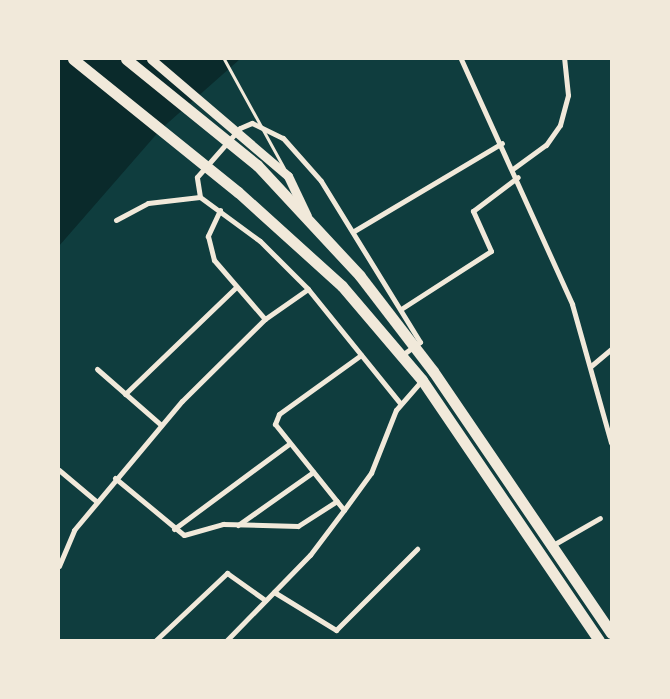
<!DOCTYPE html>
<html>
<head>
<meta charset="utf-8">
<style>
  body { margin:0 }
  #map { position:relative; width:670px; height:699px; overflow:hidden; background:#0f3d3e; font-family:"Source Sans 3",sans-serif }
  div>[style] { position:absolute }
  .water>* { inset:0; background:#0a2a2b }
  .service>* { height:3px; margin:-1.5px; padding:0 1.5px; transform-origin:1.5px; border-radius:1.5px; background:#f1e9da }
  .minor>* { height:5px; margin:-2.5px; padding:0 2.5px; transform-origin:2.5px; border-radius:2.5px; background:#f1e9da }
  .tertiary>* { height:9px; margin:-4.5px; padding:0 4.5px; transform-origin:4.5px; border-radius:4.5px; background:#f1e9da }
  .trunk>* { height:11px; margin:-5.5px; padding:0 5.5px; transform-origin:5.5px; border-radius:5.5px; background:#f1e9da }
  span { translate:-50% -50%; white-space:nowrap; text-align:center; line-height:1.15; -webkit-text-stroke:5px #f1e9da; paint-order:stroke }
  .frame { position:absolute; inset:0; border:60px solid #f1e9da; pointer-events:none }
</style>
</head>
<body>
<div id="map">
  <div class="water">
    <i style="clip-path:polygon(59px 59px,240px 59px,161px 129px,59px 246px)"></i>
  </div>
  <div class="service">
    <i style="left:224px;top:59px;width:124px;rotate:61.2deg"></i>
  </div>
  <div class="minor">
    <i style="left:461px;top:59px;width:269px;rotate:65.6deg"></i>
    <i style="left:572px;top:304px;width:144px;rotate:74.3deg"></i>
    <i style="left:514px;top:168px;width:39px;rotate:-36deg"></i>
    <i style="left:546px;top:145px;width:24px;rotate:-55deg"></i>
    <i style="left:560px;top:125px;width:31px;rotate:-75deg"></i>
    <i style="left:568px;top:95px;width:36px;rotate:-96deg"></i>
    <i style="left:200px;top:197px;width:20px;rotate:-99deg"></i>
    <i style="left:197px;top:177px;width:65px;rotate:-48.7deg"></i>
    <i style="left:240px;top:128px;width:13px;rotate:-23deg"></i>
    <i style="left:252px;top:123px;width:34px;rotate:26deg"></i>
    <i style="left:283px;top:138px;width:57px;rotate:48.5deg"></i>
    <i style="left:321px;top:181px;width:189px;rotate:58.4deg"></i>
    <i style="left:420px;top:342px;width:24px;rotate:144deg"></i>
    <i style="left:220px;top:210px;width:29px;rotate:115deg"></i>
    <i style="left:208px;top:236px;width:25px;rotate:76deg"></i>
    <i style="left:214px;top:260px;width:78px;rotate:49.2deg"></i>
    <i style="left:116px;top:220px;width:36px;rotate:-28deg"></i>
    <i style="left:148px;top:203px;width:52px;rotate:-6.6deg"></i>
    <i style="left:200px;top:197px;width:74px;rotate:36.3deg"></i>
    <i style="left:260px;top:241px;width:68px;rotate:45deg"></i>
    <i style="left:308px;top:289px;width:146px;rotate:51.1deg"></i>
    <i style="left:354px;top:231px;width:172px;rotate:-30.7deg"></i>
    <i style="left:401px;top:309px;width:107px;rotate:-32.8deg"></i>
    <i style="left:491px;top:251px;width:44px;rotate:-114.2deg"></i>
    <i style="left:473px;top:211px;width:56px;rotate:-37.1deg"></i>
    <i style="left:361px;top:355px;width:101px;rotate:144.3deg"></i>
    <i style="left:279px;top:414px;width:11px;rotate:112deg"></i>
    <i style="left:275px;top:424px;width:110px;rotate:51.3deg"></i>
    <i style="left:344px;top:510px;width:46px;rotate:-53.9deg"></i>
    <i style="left:371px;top:473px;width:68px;rotate:-68.4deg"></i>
    <i style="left:396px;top:410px;width:40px;rotate:-49deg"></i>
    <i style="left:591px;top:366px;width:26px;rotate:-40deg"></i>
    <i style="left:97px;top:369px;width:85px;rotate:41.2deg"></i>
    <i style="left:125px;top:394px;width:154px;rotate:-43.9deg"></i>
    <i style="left:59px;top:470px;width:48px;rotate:40deg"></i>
    <i style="left:115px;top:478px;width:89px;rotate:39.6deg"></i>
    <i style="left:184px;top:535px;width:41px;rotate:-15.8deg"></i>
    <i style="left:223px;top:524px;width:75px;rotate:1.5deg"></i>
    <i style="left:298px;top:526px;width:46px;rotate:-32.7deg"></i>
    <i style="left:238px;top:525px;width:92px;rotate:-35.2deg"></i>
    <i style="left:174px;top:529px;width:143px;rotate:-36.5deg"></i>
    <i style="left:553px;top:545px;width:54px;rotate:-29.9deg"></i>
    <i style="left:59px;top:566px;width:39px;rotate:-67deg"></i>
    <i style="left:74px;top:530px;width:168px;rotate:-50.1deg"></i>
    <i style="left:182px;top:401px;width:117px;rotate:-44.7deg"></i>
    <i style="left:265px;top:319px;width:52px;rotate:-34.9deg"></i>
    <i style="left:274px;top:592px;width:73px;rotate:31.5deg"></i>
    <i style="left:336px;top:630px;width:115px;rotate:-45deg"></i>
    <i style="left:156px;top:640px;width:98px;rotate:-43.3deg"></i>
    <i style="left:227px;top:573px;width:47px;rotate:35.4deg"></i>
    <i style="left:227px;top:640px;width:119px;rotate:-45.7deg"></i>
    <i style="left:310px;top:555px;width:56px;rotate:-52.9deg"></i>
  </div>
  <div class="tertiary">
    <i style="left:151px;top:59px;width:180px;rotate:40.5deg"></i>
    <i style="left:288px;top:176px;width:44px;rotate:64.6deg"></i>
  </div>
  <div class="trunk">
    <i style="left:73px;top:59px;width:212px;rotate:38.9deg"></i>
    <i style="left:238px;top:192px;width:140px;rotate:42.1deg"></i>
    <i style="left:342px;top:286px;width:123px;rotate:49.6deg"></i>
    <i style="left:422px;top:380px;width:315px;rotate:55.8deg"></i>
    <i style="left:126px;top:59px;width:169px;rotate:39deg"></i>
    <i style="left:257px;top:165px;width:151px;rotate:47.1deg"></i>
    <i style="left:360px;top:276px;width:120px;rotate:52.5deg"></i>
    <i style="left:433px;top:371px;width:317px;rotate:55.8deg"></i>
  </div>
  <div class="frame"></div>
</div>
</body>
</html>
